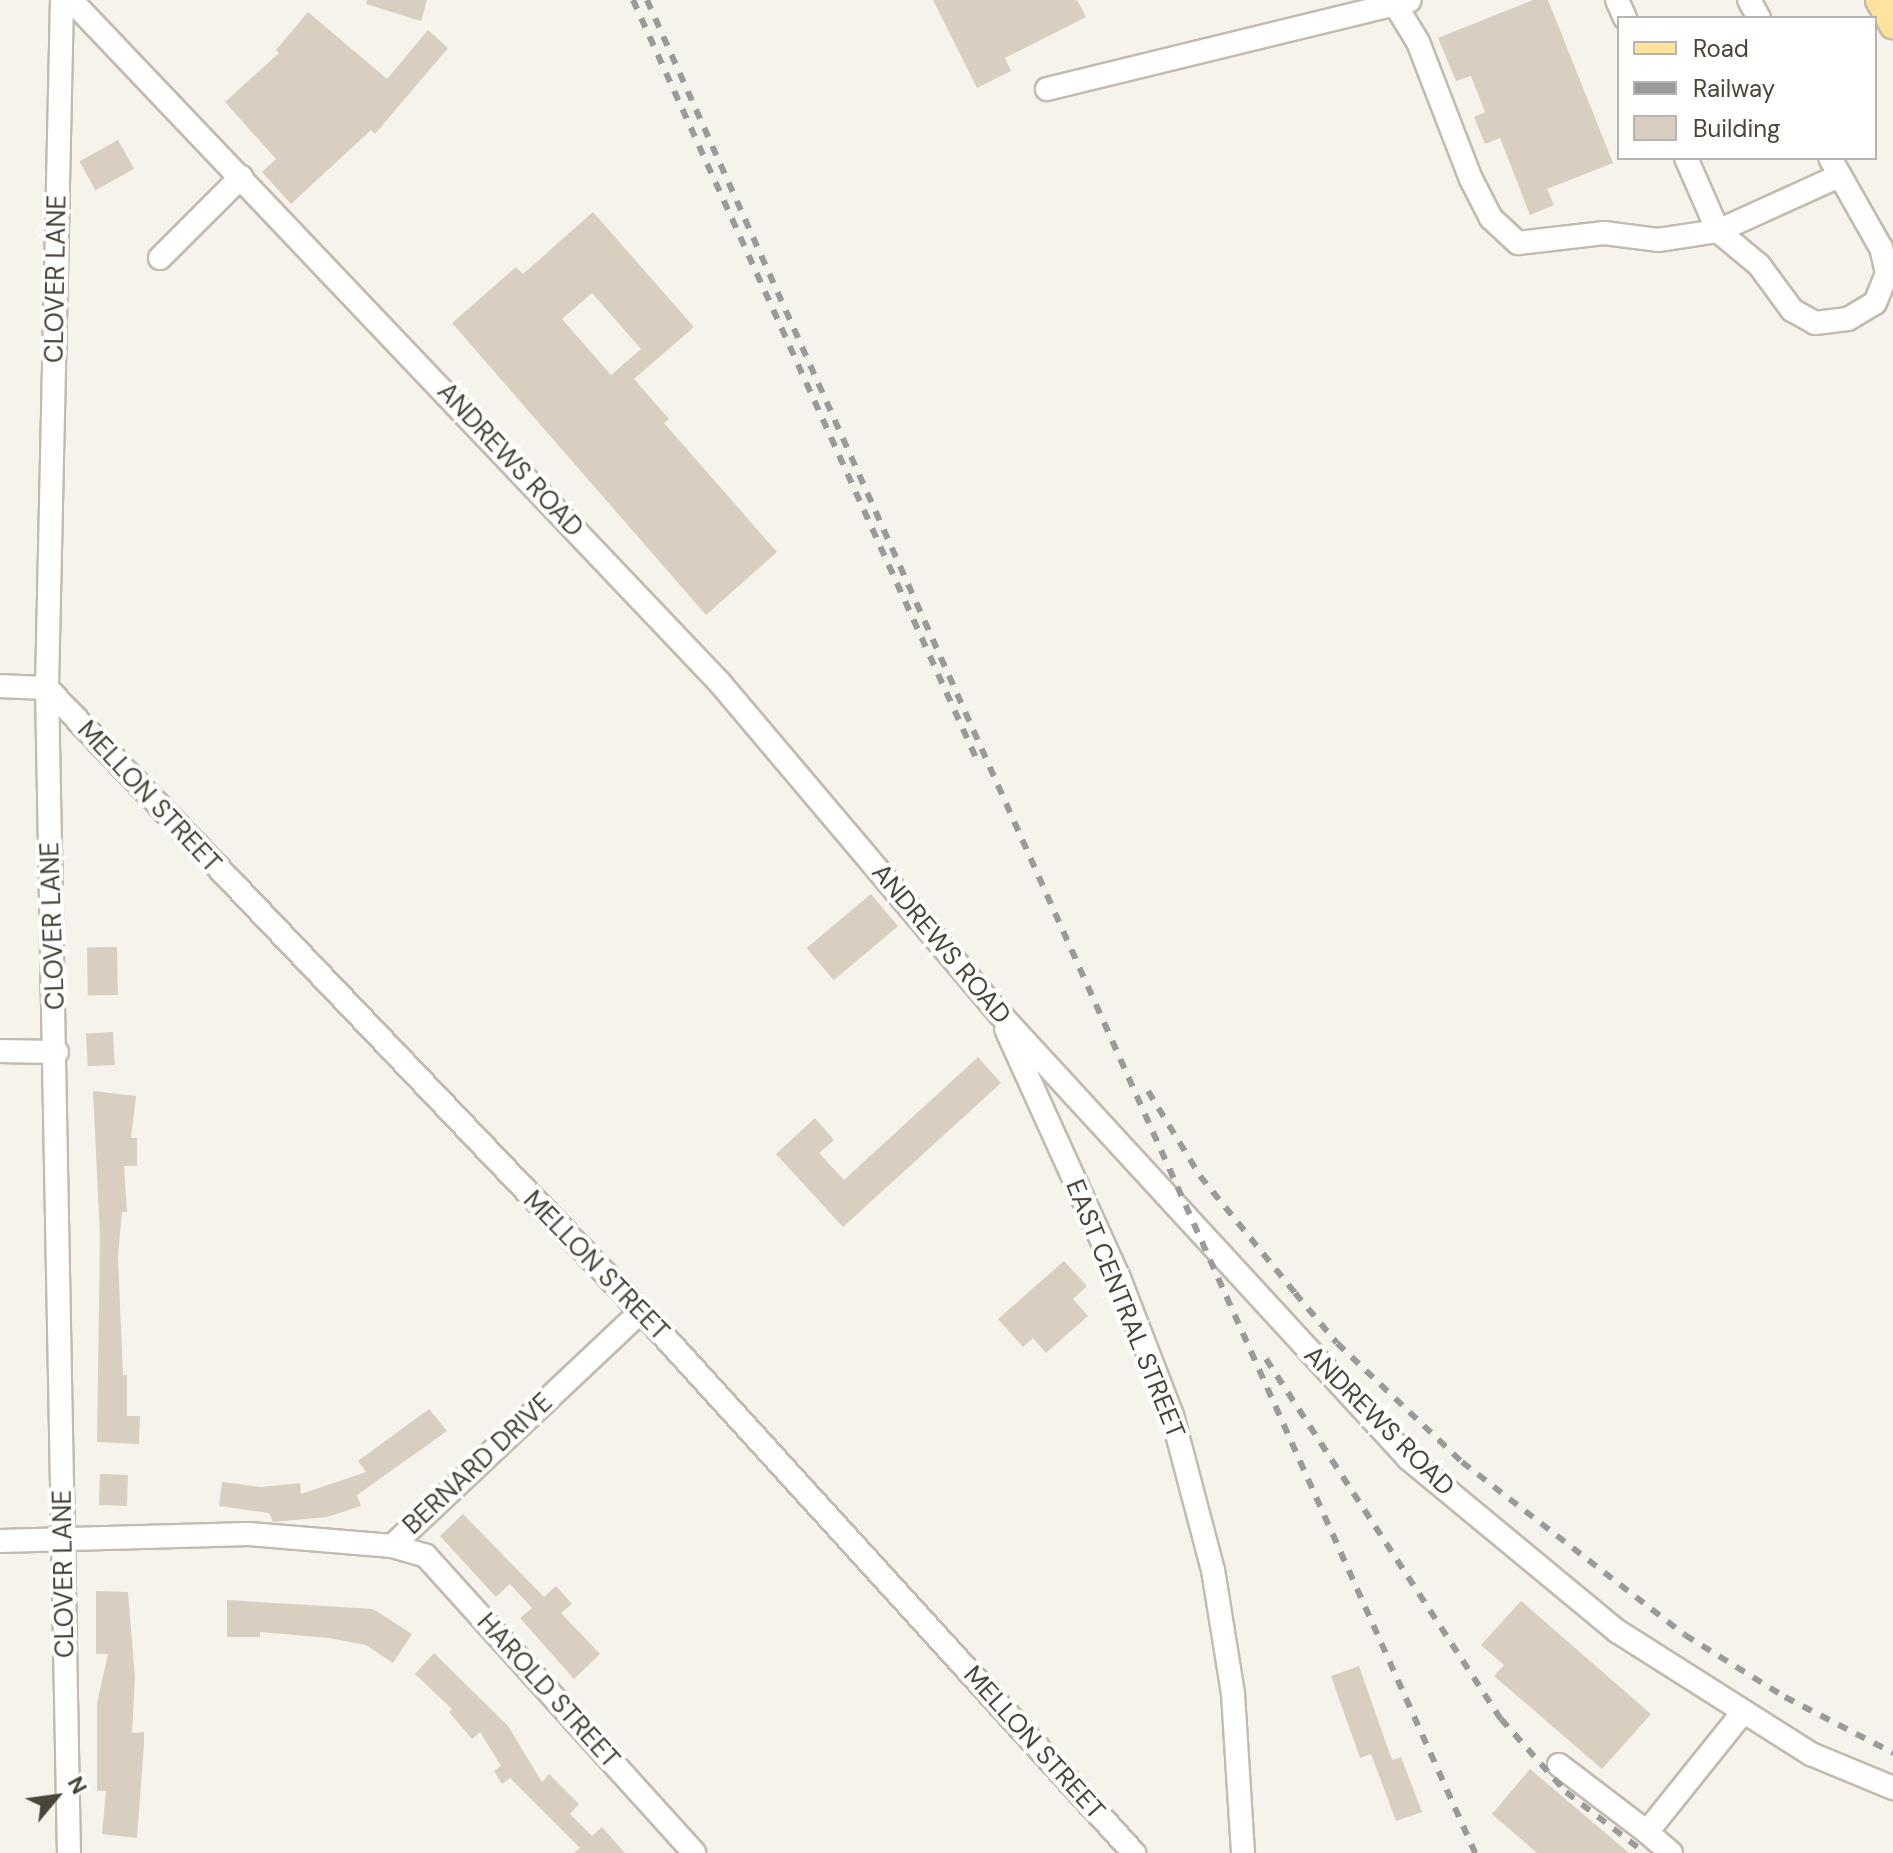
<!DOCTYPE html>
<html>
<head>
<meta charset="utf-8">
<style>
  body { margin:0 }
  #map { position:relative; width:1893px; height:1853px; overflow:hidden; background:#f6f3ec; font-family:"DM Sans",sans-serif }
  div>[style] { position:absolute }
  .building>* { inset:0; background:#d8cfc1; transform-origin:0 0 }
  .roads { filter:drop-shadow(2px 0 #c2bbae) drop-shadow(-2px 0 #c2bbae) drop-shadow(0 2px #c2bbae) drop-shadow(0 -2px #c2bbae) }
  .minor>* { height:22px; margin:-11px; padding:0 11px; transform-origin:11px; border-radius:11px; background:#fff }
  .major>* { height:26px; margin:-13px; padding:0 13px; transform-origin:13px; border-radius:13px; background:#ffe39c }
  .rail>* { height:6px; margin-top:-3px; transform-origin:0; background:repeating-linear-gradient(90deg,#9a9a9a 0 10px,transparent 0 20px) }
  span { translate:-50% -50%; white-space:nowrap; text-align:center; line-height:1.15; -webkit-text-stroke:8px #fff; paint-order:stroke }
  .street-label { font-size:26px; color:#4b4439 }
  .legend { position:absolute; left:1617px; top:16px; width:260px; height:144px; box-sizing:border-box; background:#fff; border:2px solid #b7b4b0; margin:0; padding:10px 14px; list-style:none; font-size:24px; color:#4b4439 }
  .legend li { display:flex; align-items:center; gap:16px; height:40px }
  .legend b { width:40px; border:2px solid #b7b4b0 }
  .north { position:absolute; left:16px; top:1757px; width:80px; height:80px; -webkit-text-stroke:6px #fff; paint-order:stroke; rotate:61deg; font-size:22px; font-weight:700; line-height:32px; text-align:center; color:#4b4439 }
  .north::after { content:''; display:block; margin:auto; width:28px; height:36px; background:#4b4439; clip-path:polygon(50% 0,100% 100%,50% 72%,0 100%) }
</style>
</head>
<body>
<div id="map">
  <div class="building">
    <i style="clip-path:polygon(367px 0,427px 0,421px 21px,366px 4px)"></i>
    <i style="clip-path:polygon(933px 0,1077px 0,1086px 17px,1005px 58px,1011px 71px,977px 88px)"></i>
    <i style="clip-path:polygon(1533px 0,1548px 0,1613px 163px,1547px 189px,1554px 205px,1530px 215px,1500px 138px,1485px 144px,1474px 117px,1485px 112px,1471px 76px,1456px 81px,1438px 38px)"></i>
    <i style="clip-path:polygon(308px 12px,387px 79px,428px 30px,448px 48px,375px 134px,371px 130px,291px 204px,262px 172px,276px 159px,225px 102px,279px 53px,276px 50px)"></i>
    <i style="left:118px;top:140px;width:33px;height:44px;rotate:61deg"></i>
    <i style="clip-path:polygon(evenodd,593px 212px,694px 327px,634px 379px,669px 419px,664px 423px,777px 552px,706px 615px,452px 323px,516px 267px,523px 274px,593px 212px,592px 293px,641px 349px,611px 375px,562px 319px,592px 293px)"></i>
    <i style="left:871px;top:894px;width:42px;height:84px;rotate:50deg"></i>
    <i style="left:117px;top:947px;width:48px;height:30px;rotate:89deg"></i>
    <i style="left:113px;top:1032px;width:33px;height:27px;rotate:87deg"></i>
    <i style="clip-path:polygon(978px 1057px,1001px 1083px,843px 1227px,776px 1154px,815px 1118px,834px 1140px,819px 1153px,844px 1180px)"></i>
    <i style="clip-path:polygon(93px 1091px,136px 1096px,131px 1138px,137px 1138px,137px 1166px,124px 1166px,127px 1212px,122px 1212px,118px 1257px,123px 1375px,127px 1375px,127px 1416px,140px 1416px,139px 1444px,97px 1442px,100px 1236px)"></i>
    <i style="clip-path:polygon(1064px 1261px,1087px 1286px,1073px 1299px,1088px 1316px,1046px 1353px,1033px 1338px,1023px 1347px,998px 1319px)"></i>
    <i style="clip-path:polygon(429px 1409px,447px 1431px,357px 1495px,361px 1506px,327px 1517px,273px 1522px,269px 1513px,219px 1506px,222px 1482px,261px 1487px,300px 1483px,301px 1494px,366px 1472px,358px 1461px)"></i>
    <i style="left:100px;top:1474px;width:28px;height:31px;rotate:2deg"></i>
    <i style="clip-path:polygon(463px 1514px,544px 1597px,556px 1586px,572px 1604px,561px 1613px,600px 1654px,574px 1679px,520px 1618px,532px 1608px,510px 1584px,496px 1597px,440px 1536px)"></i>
    <i style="clip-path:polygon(96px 1591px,128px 1592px,135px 1677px,132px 1733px,144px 1732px,144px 1744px,137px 1838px,102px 1834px,106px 1791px,97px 1791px,97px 1703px,108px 1654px,96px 1654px)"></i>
    <i style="clip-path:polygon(227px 1600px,373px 1609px,412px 1634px,393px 1663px,366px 1645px,329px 1638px,260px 1632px,260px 1637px,227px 1637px)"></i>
    <i style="clip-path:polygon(1521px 1601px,1651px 1714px,1602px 1769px,1494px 1676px,1504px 1665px,1481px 1645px)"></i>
    <i style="clip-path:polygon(434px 1653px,508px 1726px,542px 1782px,549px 1774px,579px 1804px,570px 1814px,592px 1836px,602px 1827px,625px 1853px,574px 1853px,580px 1848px,510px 1778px,502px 1784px,494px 1771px,501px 1766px,480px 1732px,472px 1739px,449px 1712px,452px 1709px,415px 1674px)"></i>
    <i style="clip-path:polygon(1359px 1666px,1392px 1760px,1401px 1757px,1422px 1812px,1396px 1821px,1371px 1754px,1360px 1758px,1331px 1676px)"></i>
    <i style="clip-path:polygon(1530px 1769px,1629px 1853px,1537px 1853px,1492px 1814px)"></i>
  </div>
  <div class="roads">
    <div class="minor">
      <i style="left:62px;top:0;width:688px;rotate:91.25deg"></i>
      <i style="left:47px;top:688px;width:1165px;rotate:88.92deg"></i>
      <i style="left:71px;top:0;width:942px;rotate:46.46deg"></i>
      <i style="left:720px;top:683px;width:432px;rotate:49.8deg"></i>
      <i style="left:999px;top:1013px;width:606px;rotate:47.41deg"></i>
      <i style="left:1409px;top:1459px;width:270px;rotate:39.6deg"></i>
      <i style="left:1617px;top:1631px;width:230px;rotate:32.4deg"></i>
      <i style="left:1811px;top:1754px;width:89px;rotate:22.5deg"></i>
      <i style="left:1617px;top:0;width:20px;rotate:66deg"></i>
      <i style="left:1749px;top:0;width:21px;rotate:61deg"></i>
      <i style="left:1396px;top:6px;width:42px;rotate:58.6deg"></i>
      <i style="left:1418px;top:42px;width:147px;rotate:68.9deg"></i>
      <i style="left:1471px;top:179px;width:44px;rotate:62.9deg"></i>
      <i style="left:1491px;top:218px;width:37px;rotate:43deg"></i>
      <i style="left:1518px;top:243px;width:87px;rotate:-6.6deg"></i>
      <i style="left:1604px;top:233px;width:54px;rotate:7.4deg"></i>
      <i style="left:1658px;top:240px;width:61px;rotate:-8.5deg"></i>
      <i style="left:1718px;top:231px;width:53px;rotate:39.7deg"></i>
      <i style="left:1759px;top:265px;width:56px;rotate:53.7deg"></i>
      <i style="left:1792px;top:310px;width:26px;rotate:29deg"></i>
      <i style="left:1815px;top:323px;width:33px;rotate:-7deg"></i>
      <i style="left:1848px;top:319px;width:31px;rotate:-31deg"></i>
      <i style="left:1875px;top:303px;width:32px;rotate:-68deg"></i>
      <i style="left:1887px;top:273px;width:26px;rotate:-103deg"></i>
      <i style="left:1881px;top:248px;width:103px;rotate:-119.5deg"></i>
      <i style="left:1047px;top:89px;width:373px;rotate:-13.7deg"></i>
      <i style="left:1686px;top:158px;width:80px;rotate:66.3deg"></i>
      <i style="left:1718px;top:231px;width:133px;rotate:-24.4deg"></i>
      <i style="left:160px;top:258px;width:115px;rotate:-45deg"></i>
      <i style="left:0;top:686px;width:47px;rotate:2.4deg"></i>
      <i style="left:47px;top:688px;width:861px;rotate:46.37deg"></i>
      <i style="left:641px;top:1311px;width:733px;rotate:47.71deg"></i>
      <i style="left:1006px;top:1029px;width:273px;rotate:65.6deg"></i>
      <i style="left:1119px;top:1278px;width:147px;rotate:68.9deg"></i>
      <i style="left:1172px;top:1415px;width:160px;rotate:75.2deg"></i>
      <i style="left:1213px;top:1570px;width:126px;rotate:80.8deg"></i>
      <i style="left:1233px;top:1694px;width:159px;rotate:86.4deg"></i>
      <i style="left:0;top:1051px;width:57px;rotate:1deg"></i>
      <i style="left:0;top:1541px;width:249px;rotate:-1.6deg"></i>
      <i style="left:249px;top:1534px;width:144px;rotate:4.8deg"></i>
      <i style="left:392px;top:1546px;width:342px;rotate:-43.3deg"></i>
      <i style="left:392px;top:1546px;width:35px;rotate:16deg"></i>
      <i style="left:426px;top:1556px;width:400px;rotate:47.9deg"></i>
      <i style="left:1559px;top:1765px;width:111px;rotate:37.3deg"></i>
      <i style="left:1671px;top:1853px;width:32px;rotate:-139deg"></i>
      <i style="left:1647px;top:1832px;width:154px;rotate:-51.3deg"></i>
    </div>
    <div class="major">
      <i style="left:1879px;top:0;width:29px;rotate:61deg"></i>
    </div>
  </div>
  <div class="rail">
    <i style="left:633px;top:0;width:832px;rotate:65.65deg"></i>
    <i style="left:647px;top:0;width:2030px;rotate:65.92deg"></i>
    <i style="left:1148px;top:1091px;width:100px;rotate:58.5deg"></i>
    <i style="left:1200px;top:1176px;width:151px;rotate:50.9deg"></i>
    <i style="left:1295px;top:1293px;width:65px;rotate:50deg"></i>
    <i style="left:1337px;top:1343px;width:173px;rotate:43.6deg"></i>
    <i style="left:1462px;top:1462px;width:282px;rotate:37.8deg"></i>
    <i style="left:1685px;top:1635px;width:118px;rotate:31.8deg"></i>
    <i style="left:1785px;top:1697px;width:122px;rotate:27.4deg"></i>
    <i style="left:1266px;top:1359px;width:430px;rotate:56.9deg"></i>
    <i style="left:1501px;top:1719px;width:98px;rotate:48.3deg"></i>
    <i style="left:1566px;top:1792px;width:100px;rotate:37.7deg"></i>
  </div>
  <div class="street-label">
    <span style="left:56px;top:279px;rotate:-89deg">CLOVER LANE</span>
    <span style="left:510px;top:460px;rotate:47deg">ANDREWS ROAD</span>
    <span style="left:149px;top:797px;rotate:47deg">MELLON STREET</span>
    <span style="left:53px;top:926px;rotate:-92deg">CLOVER LANE</span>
    <span style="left:941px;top:944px;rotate:50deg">ANDREWS ROAD</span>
    <span style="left:596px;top:1266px;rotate:46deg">MELLON STREET</span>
    <span style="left:1125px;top:1309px;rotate:68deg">EAST CENTRAL STREET</span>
    <span style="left:1379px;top:1421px;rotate:45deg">ANDREWS ROAD</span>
    <span style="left:478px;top:1464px;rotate:-43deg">BERNARD DRIVE</span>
    <span style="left:64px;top:1574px;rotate:-91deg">CLOVER LANE</span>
    <span style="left:548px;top:1691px;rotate:48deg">HAROLD STREET</span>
    <span style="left:1034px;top:1743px;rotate:48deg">MELLON STREET</span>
  </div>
  <ul class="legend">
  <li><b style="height:10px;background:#ffe39c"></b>Road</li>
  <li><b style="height:10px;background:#9a9a9a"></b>Railway</li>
  <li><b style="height:22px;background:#d8cfc1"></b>Building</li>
  </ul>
  <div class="north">N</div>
</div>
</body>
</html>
